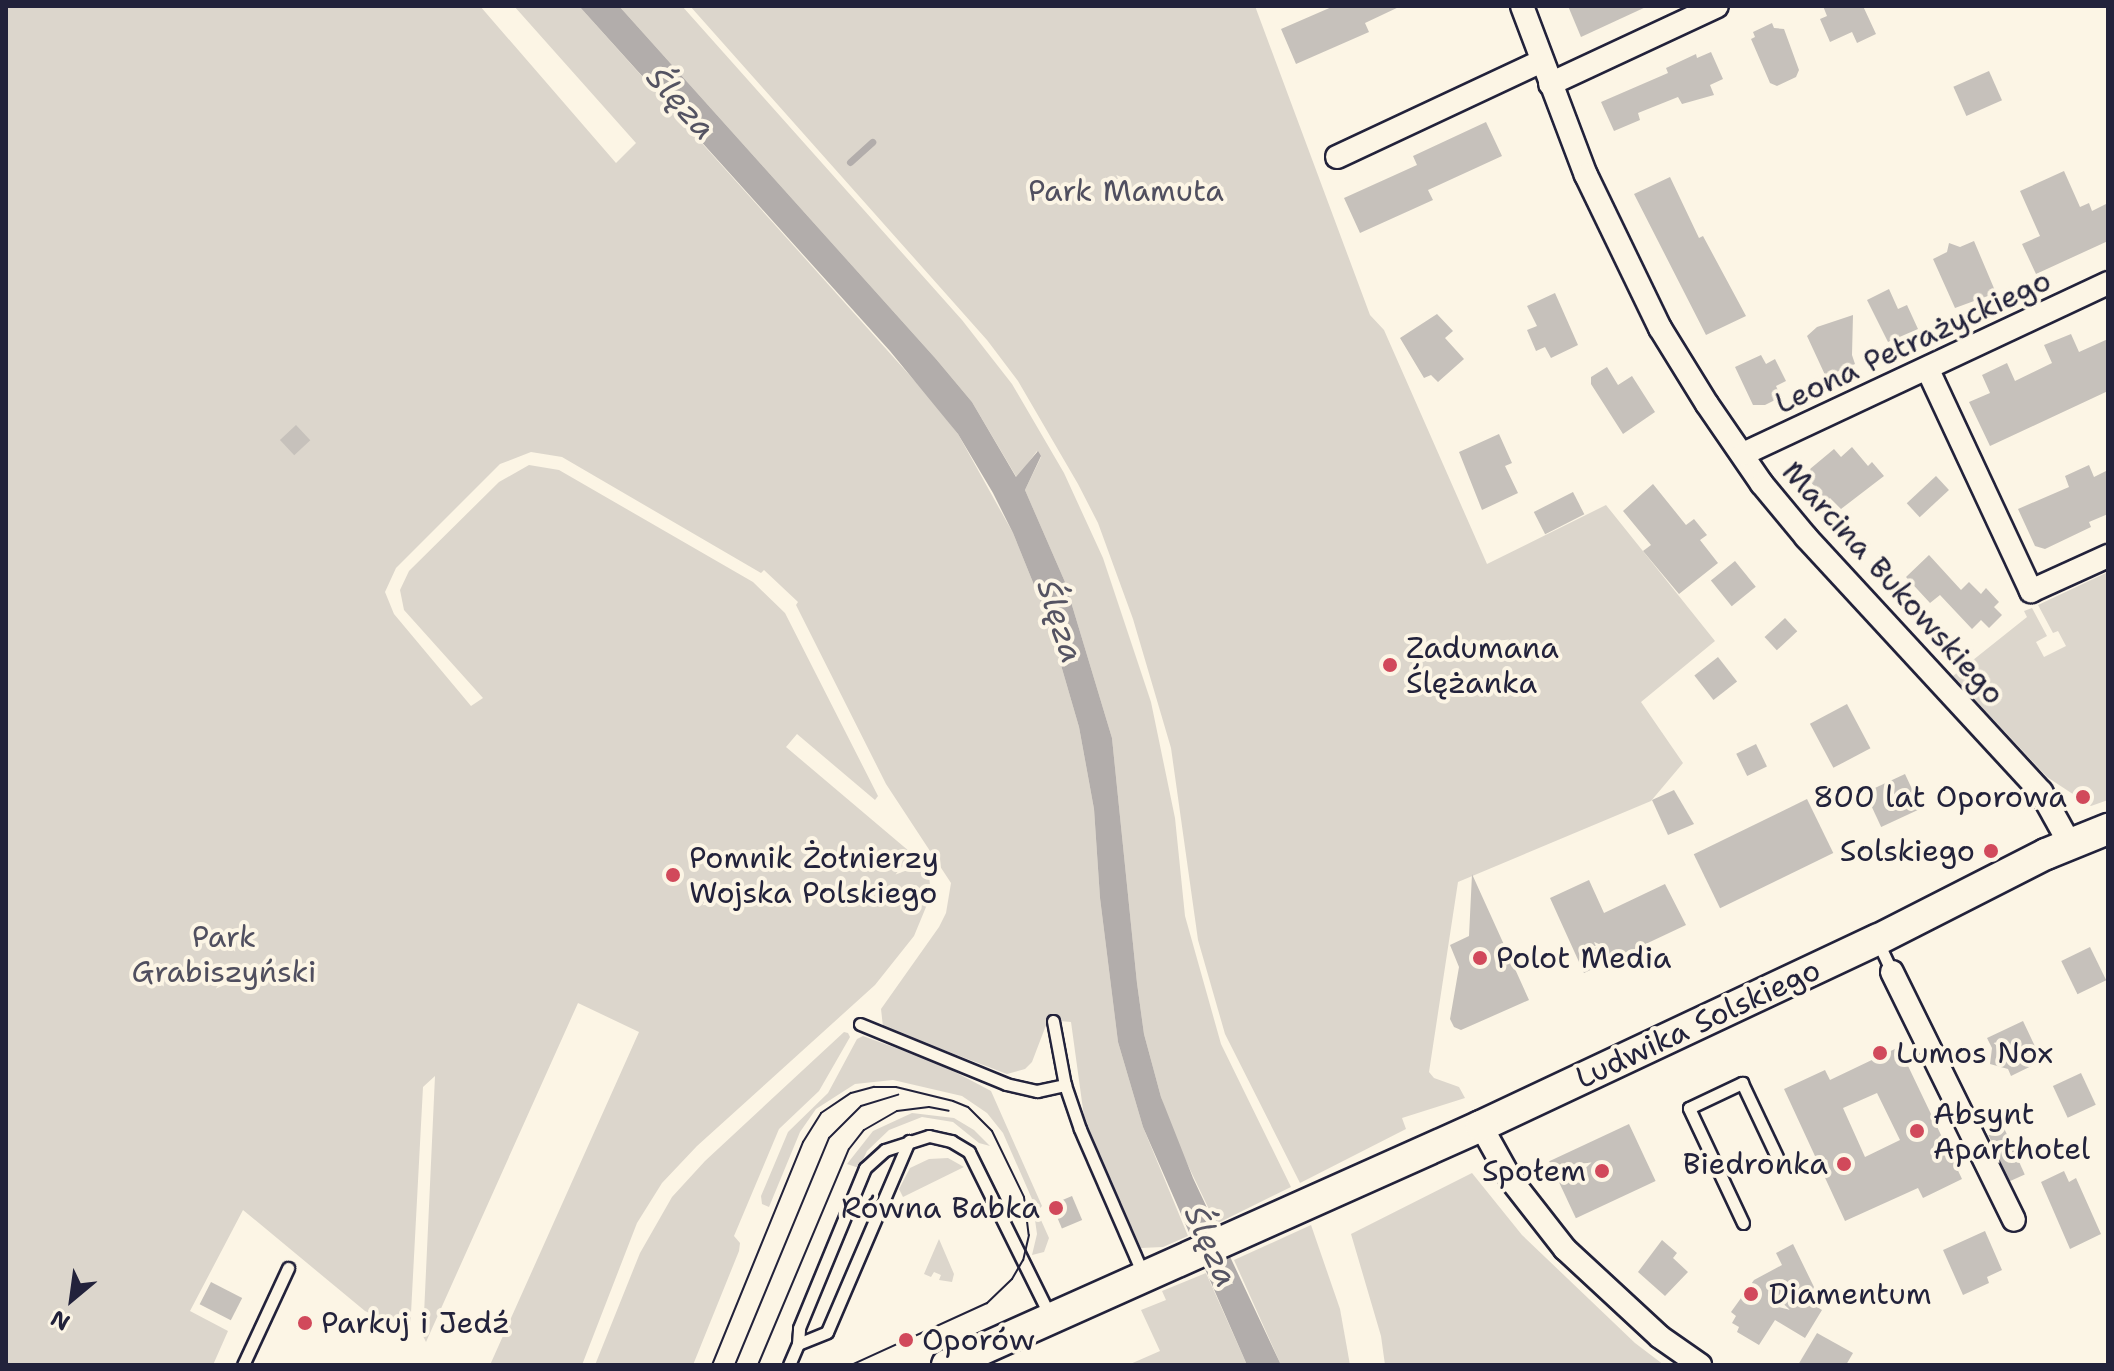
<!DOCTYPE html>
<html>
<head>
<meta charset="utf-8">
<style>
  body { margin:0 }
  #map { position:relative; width:2114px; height:1371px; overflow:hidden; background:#fcf5e5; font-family:"Shantell Sans",sans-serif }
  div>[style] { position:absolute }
  .green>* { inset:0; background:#dcd6cc }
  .water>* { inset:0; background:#b2adab }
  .stream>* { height:7px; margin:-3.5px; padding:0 3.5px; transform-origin:3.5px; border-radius:3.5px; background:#b2adab }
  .building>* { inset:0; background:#c6c1bb; transform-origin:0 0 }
  .roads { filter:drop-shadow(2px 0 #22223b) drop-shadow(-2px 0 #22223b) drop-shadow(0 2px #22223b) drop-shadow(0 -2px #22223b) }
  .lane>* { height:11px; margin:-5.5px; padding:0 5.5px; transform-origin:5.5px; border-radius:5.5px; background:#fcf5e5 }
  .street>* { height:22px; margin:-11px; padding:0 11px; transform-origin:11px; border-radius:11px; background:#fcf5e5 }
  .secondary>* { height:30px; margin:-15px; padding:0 15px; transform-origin:15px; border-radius:15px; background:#fcf5e5 }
  .tram>* { height:2px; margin:-1px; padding:0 1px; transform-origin:1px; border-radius:1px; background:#22223b }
  .dots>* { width:22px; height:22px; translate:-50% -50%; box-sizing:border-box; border:4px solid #fcf5e5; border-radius:50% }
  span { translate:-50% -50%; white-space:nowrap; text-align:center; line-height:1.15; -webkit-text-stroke:8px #fcf5e5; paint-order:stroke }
  .park-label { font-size:30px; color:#504f5f }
  .street-label { font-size:30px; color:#22223b }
  .poi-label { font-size:30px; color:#22223b }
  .left { translate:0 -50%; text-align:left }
  .right { translate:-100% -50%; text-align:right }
  .water-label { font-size:32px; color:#545362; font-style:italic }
  .frame { position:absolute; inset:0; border:8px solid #22223b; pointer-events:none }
  .north { position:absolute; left:32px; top:1259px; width:80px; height:80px; -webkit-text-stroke:6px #fcf5e5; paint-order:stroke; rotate:209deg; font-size:22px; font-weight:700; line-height:32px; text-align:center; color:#22223b }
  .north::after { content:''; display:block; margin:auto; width:28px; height:36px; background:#22223b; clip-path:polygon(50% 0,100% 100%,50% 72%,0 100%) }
</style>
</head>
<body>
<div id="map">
  <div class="green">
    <i style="clip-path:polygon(6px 6px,480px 6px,616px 163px,636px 143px,514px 6px,579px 6px,930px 398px,958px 434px,1013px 533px,1047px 617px,1079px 727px,1094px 809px,1100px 898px,1118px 1042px,1143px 1127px,1188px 1236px,1163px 1247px,1141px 1248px,1085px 1124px,1071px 1022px,1048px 1020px,1032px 1062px,1025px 1069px,1007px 1074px,883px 1027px,881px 1009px,939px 927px,946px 913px,951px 883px,886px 784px,796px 605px,798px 602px,764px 570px,761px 573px,562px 457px,531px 452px,500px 464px,396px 568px,385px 592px,394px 614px,471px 706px,483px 698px,404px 610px,400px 590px,409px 571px,499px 482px,529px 465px,559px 470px,753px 582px,785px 613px,878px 796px,875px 800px,797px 734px,786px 747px,916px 857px,929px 875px,931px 895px,914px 936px,875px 985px,697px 1146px,662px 1183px,637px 1223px,582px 1365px,490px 1365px,639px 1032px,578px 1003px,426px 1342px,423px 1336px,435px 1076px,423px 1087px,410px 1332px,365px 1311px,243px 1210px,190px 1311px,228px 1331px,213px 1365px,6px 1365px)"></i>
    <i style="clip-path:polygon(619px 6px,682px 6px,962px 320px,1012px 384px,1064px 473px,1103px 558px,1151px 702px,1175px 818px,1185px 916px,1221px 1044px,1291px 1187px,1216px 1224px,1174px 1136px,1161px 1097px,1144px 1034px,1137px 983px,1112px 738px,1065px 582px,1025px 490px,1041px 457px,1037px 451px,1017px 478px,972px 402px,936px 359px)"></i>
    <i style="clip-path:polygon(690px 6px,1255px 6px,1370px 315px,1384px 330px,1487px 564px,1606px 505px,1715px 641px,1641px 702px,1683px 763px,1651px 801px,1458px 882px,1429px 1072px,1434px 1078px,1459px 1087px,1465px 1098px,1402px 1118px,1406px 1129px,1300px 1183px,1225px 1034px,1198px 940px,1171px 748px,1133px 619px,1098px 523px,1078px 484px,1018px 381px,987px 340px)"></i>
    <i style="clip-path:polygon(2108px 572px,2108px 800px,2091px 806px,2047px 777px,1953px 676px,2027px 617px,2024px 611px,2032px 608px,2047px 636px,2036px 642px,2044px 657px,2066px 646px,2058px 631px,2053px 633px,2038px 605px)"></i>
    <i style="clip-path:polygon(844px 1032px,848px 1033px,850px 1037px,819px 1091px,779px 1129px,734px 1236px,740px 1243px,739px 1251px,693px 1365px,595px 1365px,640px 1253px,672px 1197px,705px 1161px)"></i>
    <i style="clip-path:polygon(863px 1036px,940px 1064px,991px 1091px,1042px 1206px,1037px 1211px,1049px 1238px,1044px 1252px,1032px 1255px,1037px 1234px,1032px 1199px,1003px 1133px,987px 1113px,962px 1096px,893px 1080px,855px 1084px,816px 1109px,800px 1132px,769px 1207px,762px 1204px,761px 1196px,788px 1132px,828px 1093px,857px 1039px)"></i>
    <i style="clip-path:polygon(912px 1113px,954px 1118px,974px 1130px,990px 1146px,979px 1143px,953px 1122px,922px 1117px,889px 1130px,867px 1151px,859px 1168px,847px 1164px,873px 1131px)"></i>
    <i style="clip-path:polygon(948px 1158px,964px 1167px,903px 1197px,899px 1189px,910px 1168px,929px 1159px)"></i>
    <i style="clip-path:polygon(1472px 1173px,1522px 1235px,1635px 1343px,1664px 1365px,1385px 1365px,1381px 1336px,1351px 1234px)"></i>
    <i style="clip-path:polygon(1311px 1225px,1340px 1309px,1350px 1365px,1281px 1365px,1234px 1260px)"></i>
    <i style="clip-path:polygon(939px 1239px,954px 1274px,952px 1282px,939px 1280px,941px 1275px,934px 1272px,931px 1277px,924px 1274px)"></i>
    <i style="clip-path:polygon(1206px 1273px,1247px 1365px,1128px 1365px,1160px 1351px,1141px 1310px,1166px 1300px,1162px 1291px)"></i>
  </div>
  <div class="water">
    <i style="clip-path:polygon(579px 6px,619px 6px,936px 359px,972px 402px,1016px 477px,1038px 451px,1041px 456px,1025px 490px,1065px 582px,1112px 738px,1137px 983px,1144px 1034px,1161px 1097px,1193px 1178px,1281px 1365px,1247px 1365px,1143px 1127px,1118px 1042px,1100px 898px,1094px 809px,1079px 727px,1047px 617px,1013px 533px,993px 493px,958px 434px,890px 351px)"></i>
  </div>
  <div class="stream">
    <i style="left:850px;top:162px;width:30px;rotate:-42deg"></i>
  </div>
  <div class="building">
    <i style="clip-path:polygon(1334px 6px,1401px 6px,1365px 23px,1369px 32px,1296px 64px,1281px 29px)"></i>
    <i style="clip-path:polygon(1568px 6px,1648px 6px,1581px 37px)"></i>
    <i style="clip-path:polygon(1823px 6px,1863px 6px,1876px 34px,1857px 43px,1852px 32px,1830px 42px,1820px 19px,1827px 16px)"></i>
    <i style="clip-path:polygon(1772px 23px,1774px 28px,1784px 29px,1799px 70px,1796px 77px,1777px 86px,1770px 83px,1751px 39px,1755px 37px,1753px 32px)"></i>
    <i style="clip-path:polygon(1711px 52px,1723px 79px,1710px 85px,1714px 95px,1682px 104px,1678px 97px,1638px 113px,1640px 120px,1614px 131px,1601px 102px,1668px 73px,1666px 68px,1696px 54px,1697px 58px)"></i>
    <i style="left:1989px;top:71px;width:32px;height:39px;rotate:66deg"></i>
    <i style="clip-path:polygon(1486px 122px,1502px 156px,1428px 190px,1433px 200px,1360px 233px,1344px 198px,1417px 165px,1413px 156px)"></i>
    <i style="clip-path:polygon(2064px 171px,2080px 207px,2089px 203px,2092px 211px,2108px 203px,2108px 241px,2036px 274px,2022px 244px,2040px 236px,2020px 191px)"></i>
    <i style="clip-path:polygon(1670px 177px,1699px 238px,1703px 236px,1746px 316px,1706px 335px,1634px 194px)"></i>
    <i style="clip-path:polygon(1974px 241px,1996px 293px,1955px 308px,1933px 259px,1947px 252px,1949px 243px,1960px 247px)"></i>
    <i style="clip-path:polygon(1889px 289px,1898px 309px,1907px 305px,1918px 329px,1888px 342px,1867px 300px)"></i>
    <i style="clip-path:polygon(1555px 293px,1578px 345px,1551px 358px,1545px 347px,1536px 351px,1527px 330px,1537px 326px,1527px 306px)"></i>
    <i style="clip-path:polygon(1437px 314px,1453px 331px,1445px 338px,1464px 359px,1438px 382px,1431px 375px,1424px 378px,1400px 338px)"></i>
    <i style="clip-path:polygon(1853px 315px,1852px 355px,1855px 364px,1826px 377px,1807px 336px,1817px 327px)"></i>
    <i style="clip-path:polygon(2071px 334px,2079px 352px,2108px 339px,2108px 391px,1990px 446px,1969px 402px,1990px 393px,1982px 375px,2007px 363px,2015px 381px,2052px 363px,2044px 345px)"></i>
    <i style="clip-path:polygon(1761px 355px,1766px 364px,1775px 359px,1786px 381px,1776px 386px,1781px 397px,1765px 405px,1753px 405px,1735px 367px)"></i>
    <i style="clip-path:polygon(1607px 367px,1618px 385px,1632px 376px,1655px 412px,1623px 434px,1591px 384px,1591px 377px)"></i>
    <i style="left:296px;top:425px;width:21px;height:22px;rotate:47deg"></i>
    <i style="clip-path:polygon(1499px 434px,1512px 463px,1505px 466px,1518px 493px,1482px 510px,1459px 452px)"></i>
    <i style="clip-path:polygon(1852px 447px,1868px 466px,1872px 462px,1884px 476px,1841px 509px,1830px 498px,1827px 501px,1804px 474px,1834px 449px,1841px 457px)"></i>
    <i style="clip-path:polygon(2089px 465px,2094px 477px,2108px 470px,2108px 514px,2089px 522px,2091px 527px,2045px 549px,2035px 546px,2018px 509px,2069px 487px,2065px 476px)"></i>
    <i style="left:1936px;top:476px;width:19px;height:40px;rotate:47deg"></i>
    <i style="clip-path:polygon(1653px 484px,1686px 525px,1694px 519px,1707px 535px,1700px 540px,1718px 563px,1679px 594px,1643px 551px,1651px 545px,1623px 511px)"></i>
    <i style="left:1573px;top:492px;width:25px;height:44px;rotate:63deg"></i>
    <i style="clip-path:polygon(1929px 555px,1961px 590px,1969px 582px,1981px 594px,1986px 588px,1999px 602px,1994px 607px,2002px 615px,1989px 628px,1981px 620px,1972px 629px,1940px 595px,1930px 603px,1906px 577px)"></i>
    <i style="left:1735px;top:561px;width:33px;height:31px;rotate:51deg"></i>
    <i style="left:1785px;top:618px;width:18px;height:28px;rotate:47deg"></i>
    <i style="left:1718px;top:657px;width:31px;height:30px;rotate:52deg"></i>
    <i style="left:1847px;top:704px;width:50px;height:42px;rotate:62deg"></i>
    <i style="left:1756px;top:744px;width:25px;height:22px;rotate:64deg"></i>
    <i style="left:1905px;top:774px;width:38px;height:44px;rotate:65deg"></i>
    <i style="clip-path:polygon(1674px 790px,1694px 824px,1668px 835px,1652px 800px)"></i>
    <i style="left:1807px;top:799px;width:60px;height:126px;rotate:64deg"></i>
    <i style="clip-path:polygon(1472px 874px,1529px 1000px,1461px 1030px,1454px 1027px,1450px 1019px,1459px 967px,1450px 945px,1469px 936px)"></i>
    <i style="clip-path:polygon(1589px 880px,1604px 913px,1665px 884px,1686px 925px,1584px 973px,1550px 898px)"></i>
    <i style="left:2090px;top:947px;width:37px;height:32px;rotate:64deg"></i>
    <i style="clip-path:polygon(2023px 1021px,2042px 1061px,2011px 1076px,2008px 1069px,1990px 1064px,1992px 1048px,1987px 1038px)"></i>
    <i style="clip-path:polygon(evenodd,1899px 1047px,1962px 1179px,1923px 1198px,1918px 1188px,1845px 1221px,1784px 1089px,1825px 1070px,1830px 1080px,1899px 1047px,1877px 1093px,1900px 1140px,1865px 1157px,1843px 1108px,1877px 1093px)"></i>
    <i style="left:2081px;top:1073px;width:35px;height:31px;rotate:65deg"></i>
    <i style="left:1629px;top:1124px;width:63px;height:88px;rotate:65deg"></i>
    <i style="left:2004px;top:1128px;width:51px;height:17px;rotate:66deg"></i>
    <i style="clip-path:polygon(2064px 1171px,2069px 1182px,2076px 1178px,2101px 1234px,2070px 1249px,2041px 1182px)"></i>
    <i style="left:1072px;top:1196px;width:26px;height:22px;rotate:67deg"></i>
    <i style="clip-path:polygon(1985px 1231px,2002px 1270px,1987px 1277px,1989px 1283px,1963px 1295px,1943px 1250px)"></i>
    <i style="clip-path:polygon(1662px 1240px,1677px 1253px,1673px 1258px,1688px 1272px,1665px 1296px,1638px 1272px)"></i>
    <i style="clip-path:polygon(1793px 1244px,1814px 1287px,1807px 1301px,1822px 1310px,1805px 1338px,1775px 1320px,1759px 1345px,1737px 1332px,1739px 1327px,1732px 1323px,1736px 1316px,1731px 1312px,1754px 1280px,1782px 1265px,1776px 1253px)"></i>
    <i style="left:211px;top:1282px;width:35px;height:25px;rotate:27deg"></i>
    <i style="clip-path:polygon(1817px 1333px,1853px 1353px,1846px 1365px,1798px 1365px)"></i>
  </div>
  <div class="roads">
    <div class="lane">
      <i style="left:1877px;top:940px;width:35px;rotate:65deg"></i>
      <i style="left:1053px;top:1021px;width:65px;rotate:79.4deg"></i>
      <i style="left:1065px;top:1085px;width:46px;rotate:71.2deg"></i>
      <i style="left:1080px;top:1129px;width:160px;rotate:66.5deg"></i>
      <i style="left:860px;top:1024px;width:158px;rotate:22.3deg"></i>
      <i style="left:1006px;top:1084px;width:32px;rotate:13deg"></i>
      <i style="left:1037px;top:1091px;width:29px;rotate:-12deg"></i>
      <i style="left:1743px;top:1223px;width:127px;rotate:-115.2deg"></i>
      <i style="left:1689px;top:1108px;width:59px;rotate:-25.3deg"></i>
      <i style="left:1742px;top:1083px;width:82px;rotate:64.7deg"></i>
      <i style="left:798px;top:1344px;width:31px;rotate:-22deg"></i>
      <i style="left:827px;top:1332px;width:208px;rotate:-66.8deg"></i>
      <i style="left:243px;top:1365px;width:107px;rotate:-65.1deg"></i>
      <i style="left:789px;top:1365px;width:23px;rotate:-67deg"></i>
      <i style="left:798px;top:1344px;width:16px;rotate:-86deg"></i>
      <i style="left:799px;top:1328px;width:173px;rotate:-67.6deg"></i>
      <i style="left:865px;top:1168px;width:27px;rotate:-42deg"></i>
      <i style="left:885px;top:1150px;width:46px;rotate:-17.7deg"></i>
      <i style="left:929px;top:1136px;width:23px;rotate:13deg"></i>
      <i style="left:951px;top:1141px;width:21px;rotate:31deg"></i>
      <i style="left:969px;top:1152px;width:185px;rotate:63.7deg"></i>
    </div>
    <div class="street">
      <i style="left:1522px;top:6px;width:181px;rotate:69.3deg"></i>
      <i style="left:1586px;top:175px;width:170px;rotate:64.2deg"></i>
      <i style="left:1660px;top:328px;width:89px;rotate:58.3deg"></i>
      <i style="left:1707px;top:404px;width:97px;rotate:55.5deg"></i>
      <i style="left:1762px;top:484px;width:69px;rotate:50.3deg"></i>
      <i style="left:1806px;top:537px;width:347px;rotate:47.3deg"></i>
      <i style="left:2041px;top:792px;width:60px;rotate:60.9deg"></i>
      <i style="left:1550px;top:84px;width:184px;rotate:-25deg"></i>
      <i style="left:1337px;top:157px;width:226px;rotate:-25.1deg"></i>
      <i style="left:1928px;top:370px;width:244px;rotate:65deg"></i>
      <i style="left:2031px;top:591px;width:85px;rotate:-24.4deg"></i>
      <i style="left:1743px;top:454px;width:403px;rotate:-25.1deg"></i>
      <i style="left:1892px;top:972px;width:276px;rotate:63.8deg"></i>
      <i style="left:1481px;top:1126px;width:62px;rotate:60.9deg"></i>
      <i style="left:1511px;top:1180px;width:88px;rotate:52deg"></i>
      <i style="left:1565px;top:1249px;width:129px;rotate:42.8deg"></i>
      <i style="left:1660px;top:1337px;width:49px;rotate:35deg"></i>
    </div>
    <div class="secondary">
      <i style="left:947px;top:1365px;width:585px;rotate:-24.11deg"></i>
      <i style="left:1481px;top:1126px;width:438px;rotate:-25.2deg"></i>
      <i style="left:1877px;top:940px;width:190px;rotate:-27deg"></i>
      <i style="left:2046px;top:854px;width:67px;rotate:-22deg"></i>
    </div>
  </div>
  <div class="tram">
    <i style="left:712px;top:1365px;width:241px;rotate:-67.8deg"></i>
    <i style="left:803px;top:1142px;width:34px;rotate:-58deg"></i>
    <i style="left:821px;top:1113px;width:36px;rotate:-34deg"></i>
    <i style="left:851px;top:1093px;width:24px;rotate:-15deg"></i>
    <i style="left:874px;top:1087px;width:22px"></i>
    <i style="left:896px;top:1087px;width:59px;rotate:13.8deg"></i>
    <i style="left:953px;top:1101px;width:16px;rotate:22deg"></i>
    <i style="left:968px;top:1107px;width:34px;rotate:45deg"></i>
    <i style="left:992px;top:1131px;width:73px;rotate:64.1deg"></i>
    <i style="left:1024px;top:1197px;width:38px;rotate:83deg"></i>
    <i style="left:1029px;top:1235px;width:26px;rotate:103deg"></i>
    <i style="left:1023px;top:1260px;width:22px;rotate:120deg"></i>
    <i style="left:1012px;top:1279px;width:35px;rotate:136deg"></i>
    <i style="left:987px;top:1303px;width:149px;rotate:155.5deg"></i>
    <i style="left:735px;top:1365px;width:246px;rotate:-67.5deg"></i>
    <i style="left:829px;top:1138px;width:45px;rotate:-45deg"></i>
    <i style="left:861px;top:1106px;width:39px;rotate:-17deg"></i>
    <i style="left:758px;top:1365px;width:234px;rotate:-67.2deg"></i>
    <i style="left:849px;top:1149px;width:24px;rotate:-52deg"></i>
    <i style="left:864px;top:1130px;width:38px;rotate:-30deg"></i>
    <i style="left:897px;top:1111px;width:32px;rotate:-7deg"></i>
    <i style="left:929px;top:1107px;width:20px;rotate:11deg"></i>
  </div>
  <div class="dots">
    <i style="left:1390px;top:665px;background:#d1495b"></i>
    <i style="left:2083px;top:797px;background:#d1495b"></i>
    <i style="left:1991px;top:851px;background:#d1495b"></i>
    <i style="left:673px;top:875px;background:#d1495b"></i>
    <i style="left:1480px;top:958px;background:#d1495b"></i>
    <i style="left:1880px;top:1053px;background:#d1495b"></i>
    <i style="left:1917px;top:1131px;background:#d1495b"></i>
    <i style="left:1844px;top:1164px;background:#d1495b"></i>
    <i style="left:1602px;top:1171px;background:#d1495b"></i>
    <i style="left:1056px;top:1208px;background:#d1495b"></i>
    <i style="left:1751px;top:1294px;background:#d1495b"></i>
    <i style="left:305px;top:1323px;background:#d1495b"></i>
    <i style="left:906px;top:1340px;background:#d1495b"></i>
  </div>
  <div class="park-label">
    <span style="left:1126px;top:191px">Park Mamuta</span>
    <span style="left:224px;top:954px">Park<br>Grabiszyński</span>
  </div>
  <div class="street-label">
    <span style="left:1913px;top:342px;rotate:-25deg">Leona Petrażyckiego</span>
    <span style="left:1893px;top:583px;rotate:48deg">Marcina Bukowskiego</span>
    <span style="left:1698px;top:1024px;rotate:-25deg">Ludwika Solskiego</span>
  </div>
  <div class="poi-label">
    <span class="left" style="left:1406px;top:665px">Zadumana<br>Ślężanka</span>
    <span class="right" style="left:2067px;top:797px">800 lat Oporowa</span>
    <span class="right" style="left:1975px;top:851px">Solskiego</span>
    <span class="left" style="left:689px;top:875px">Pomnik Żołnierzy<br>Wojska Polskiego</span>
    <span class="left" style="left:1496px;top:958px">Polot Media</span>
    <span class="left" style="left:1896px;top:1053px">Lumos Nox</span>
    <span class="left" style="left:1933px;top:1131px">Absynt<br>Aparthotel</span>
    <span class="right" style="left:1828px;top:1164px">Biedronka</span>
    <span class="right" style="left:1586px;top:1171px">Społem</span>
    <span class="right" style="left:1040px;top:1208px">Równa Babka</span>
    <span class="left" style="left:1769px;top:1294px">Diamentum</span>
    <span class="left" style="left:321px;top:1323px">Parkuj i Jedź</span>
    <span class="left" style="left:922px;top:1340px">Oporów</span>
  </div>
  <div class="water-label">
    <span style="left:681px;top:103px;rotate:48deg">Ślęza</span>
    <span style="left:1060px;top:621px;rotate:72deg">Ślęza</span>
    <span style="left:1211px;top:1246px;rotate:66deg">Ślęza</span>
  </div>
  <div class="frame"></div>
  <div class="north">N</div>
</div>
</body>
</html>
